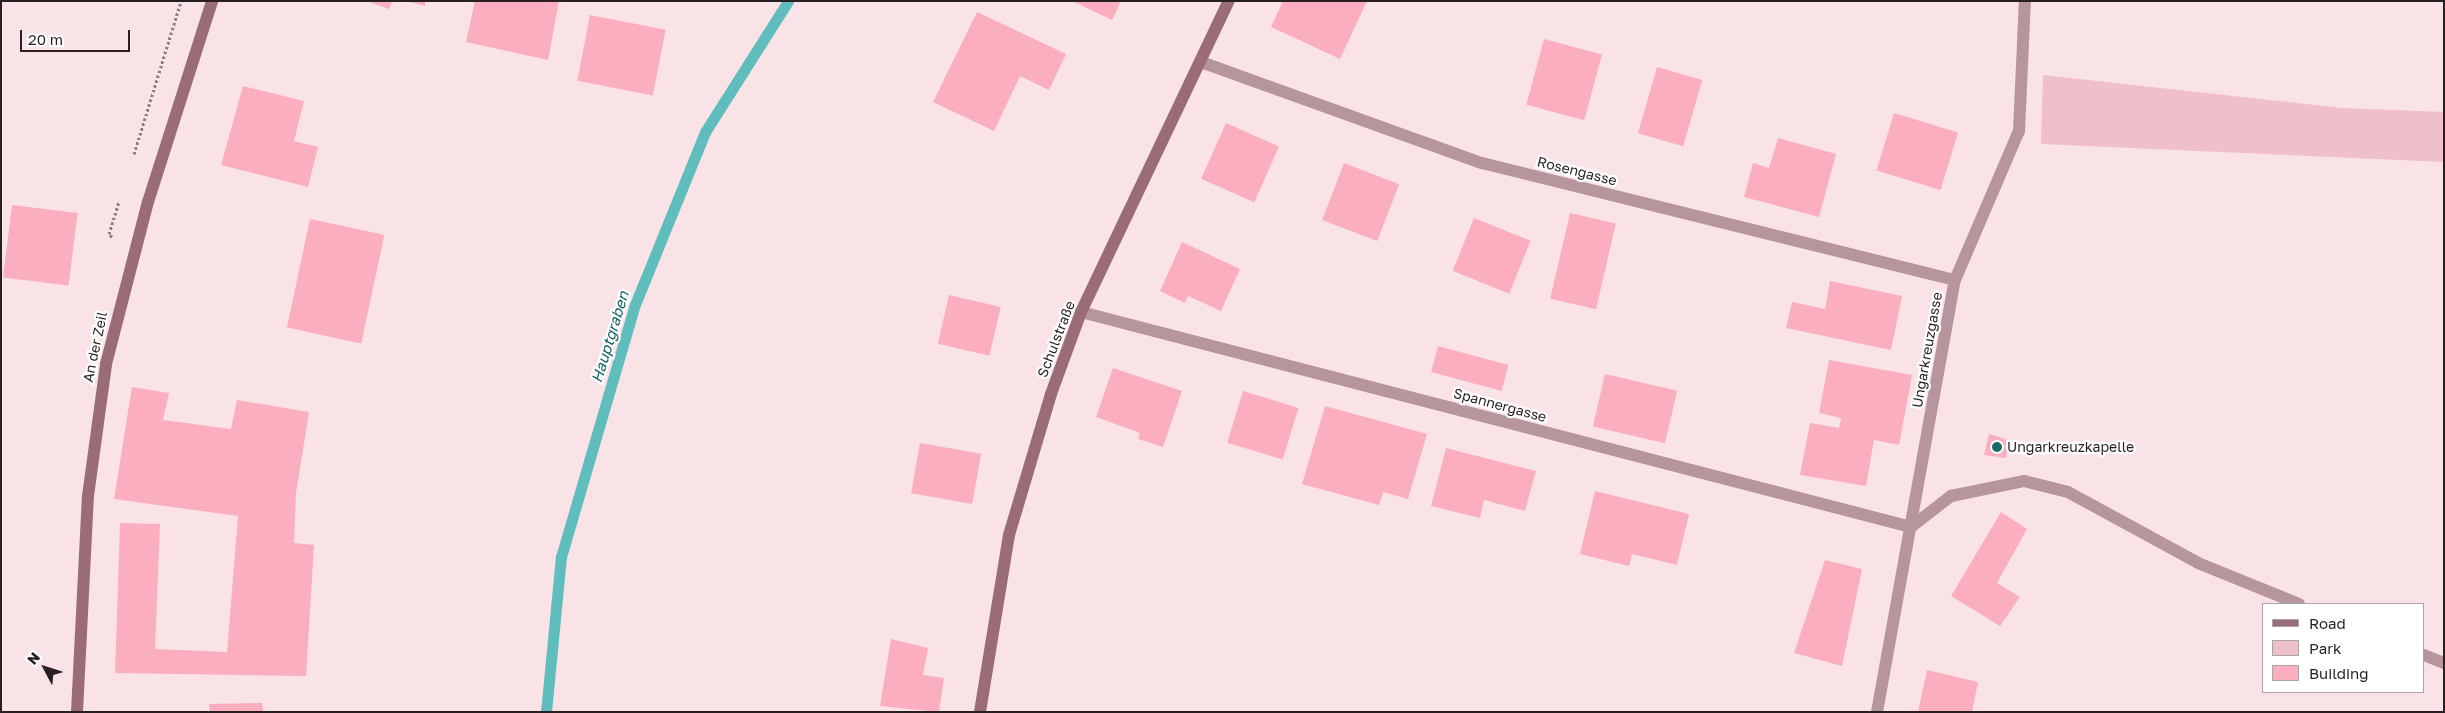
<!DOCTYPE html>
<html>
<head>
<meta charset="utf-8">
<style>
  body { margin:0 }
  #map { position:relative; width:2445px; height:713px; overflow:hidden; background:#fae3e7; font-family:"Golos Text",sans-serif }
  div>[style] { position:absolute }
  .green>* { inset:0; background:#efc0ca }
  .stream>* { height:11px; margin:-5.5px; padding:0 5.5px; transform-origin:5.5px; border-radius:5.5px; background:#5fbebd }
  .building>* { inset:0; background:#faaec0; transform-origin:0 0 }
  .path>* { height:3px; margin-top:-1.5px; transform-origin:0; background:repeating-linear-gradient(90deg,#8c7d80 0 2.5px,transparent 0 5px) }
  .lane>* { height:12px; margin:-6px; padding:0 6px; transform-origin:6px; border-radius:6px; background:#b6959c }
  .street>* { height:12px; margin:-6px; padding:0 6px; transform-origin:6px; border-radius:6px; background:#b6959c }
  .secondary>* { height:12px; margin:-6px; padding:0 6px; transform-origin:6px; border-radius:6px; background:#9a6c76 }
  .dots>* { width:14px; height:14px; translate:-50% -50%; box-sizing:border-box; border:2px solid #fff; border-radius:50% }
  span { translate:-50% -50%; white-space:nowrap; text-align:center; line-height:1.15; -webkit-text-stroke:4.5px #fff; paint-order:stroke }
  .street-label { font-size:14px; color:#271f21 }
  .poi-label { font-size:14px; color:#271f21 }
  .left { translate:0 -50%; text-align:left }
  .water-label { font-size:15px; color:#0e6160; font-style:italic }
  .frame { position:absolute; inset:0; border:2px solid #271f21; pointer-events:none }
  .legend { position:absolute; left:2262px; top:603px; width:162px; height:90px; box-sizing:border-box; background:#fff; border:1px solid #a9a5a6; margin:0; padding:6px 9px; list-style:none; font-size:15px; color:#271f21 }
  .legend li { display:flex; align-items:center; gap:10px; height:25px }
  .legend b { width:25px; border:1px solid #a9a5a6 }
  .north { position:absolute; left:20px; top:643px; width:50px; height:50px; -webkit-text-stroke:4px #fff; paint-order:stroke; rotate:310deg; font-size:14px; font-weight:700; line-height:20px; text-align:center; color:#271f21 }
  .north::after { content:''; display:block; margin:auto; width:18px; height:22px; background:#271f21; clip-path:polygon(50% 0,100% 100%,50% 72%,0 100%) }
  .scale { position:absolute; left:20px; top:30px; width:110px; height:22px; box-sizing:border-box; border:2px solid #271f21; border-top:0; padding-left:6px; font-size:15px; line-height:18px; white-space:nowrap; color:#271f21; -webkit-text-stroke:4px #fff; paint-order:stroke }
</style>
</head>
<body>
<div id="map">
  <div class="green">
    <i style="clip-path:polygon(2043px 75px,2342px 108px,2444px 112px,2444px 162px,2041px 144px)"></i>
  </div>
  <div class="stream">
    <i style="left:546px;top:712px;width:156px;rotate:-84.5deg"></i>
    <i style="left:561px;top:557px;width:260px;rotate:-73.7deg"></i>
    <i style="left:634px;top:307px;width:189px;rotate:-67.9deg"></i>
    <i style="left:705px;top:132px;width:155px;rotate:-57.6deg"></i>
  </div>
  <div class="building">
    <i style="clip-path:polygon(367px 1px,392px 1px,389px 9px)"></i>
    <i style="clip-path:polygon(407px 1px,425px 1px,425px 6px)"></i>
    <i style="clip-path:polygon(475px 1px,559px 1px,548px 60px,466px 42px)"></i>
    <i style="clip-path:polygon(1072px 1px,1121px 1px,1112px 20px)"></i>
    <i style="clip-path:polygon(1283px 1px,1367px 1px,1340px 59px,1271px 27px)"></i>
    <i style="clip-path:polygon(977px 12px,1066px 54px,1049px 90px,1020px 76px,994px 131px,933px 102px)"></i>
    <i style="left:590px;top:15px;width:77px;height:67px;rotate:11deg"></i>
    <i style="left:1544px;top:39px;width:60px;height:68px;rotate:15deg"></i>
    <i style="left:1657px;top:67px;width:47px;height:69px;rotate:16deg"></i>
    <i style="clip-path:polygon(243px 86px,304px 101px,294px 141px,318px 147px,308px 187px,221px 165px)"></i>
    <i style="left:1894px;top:113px;width:67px;height:60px;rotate:17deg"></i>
    <i style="left:1226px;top:123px;width:58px;height:61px;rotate:24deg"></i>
    <i style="clip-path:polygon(1778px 138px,1836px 154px,1819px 217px,1744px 197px,1753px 163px,1769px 168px)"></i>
    <i style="left:1344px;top:163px;width:59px;height:61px;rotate:21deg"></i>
    <i style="left:12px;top:205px;width:66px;height:73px;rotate:7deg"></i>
    <i style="left:1570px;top:213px;width:47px;height:88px;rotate:13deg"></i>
    <i style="left:1474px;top:218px;width:61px;height:57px;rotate:22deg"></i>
    <i style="left:310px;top:219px;width:76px;height:111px;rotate:12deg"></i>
    <i style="clip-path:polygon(1182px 242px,1240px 269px,1221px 311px,1188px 296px,1185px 303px,1160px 291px)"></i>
    <i style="clip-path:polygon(1830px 281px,1902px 296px,1891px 350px,1786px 328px,1792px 302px,1825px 309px)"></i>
    <i style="left:949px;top:295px;width:53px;height:50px;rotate:13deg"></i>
    <i style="left:1438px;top:346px;width:73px;height:27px;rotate:15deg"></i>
    <i style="clip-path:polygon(1829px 360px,1912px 375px,1899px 445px,1874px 440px,1866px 486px,1800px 475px,1810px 423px,1839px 428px,1841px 418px,1819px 413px)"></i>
    <i style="clip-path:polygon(1113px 368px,1182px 391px,1163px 447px,1138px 439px,1140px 433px,1096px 417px)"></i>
    <i style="left:1605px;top:374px;width:74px;height:54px;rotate:13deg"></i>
    <i style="clip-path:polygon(132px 387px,169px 393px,163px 420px,231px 429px,237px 400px,309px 412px,296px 493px,294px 543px,314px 545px,306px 676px,115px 673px,120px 523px,160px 524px,155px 649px,227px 652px,238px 516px,114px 499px)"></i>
    <i style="left:1243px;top:391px;width:58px;height:54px;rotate:17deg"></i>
    <i style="clip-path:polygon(1325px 406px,1427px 434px,1408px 499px,1383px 492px,1379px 505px,1302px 484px)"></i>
    <i style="clip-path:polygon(1989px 434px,2009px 440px,2006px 458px,1984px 455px)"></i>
    <i style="left:920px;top:443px;width:62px;height:51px;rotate:10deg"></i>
    <i style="clip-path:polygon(1446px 448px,1536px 471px,1525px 511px,1484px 500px,1480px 518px,1431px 506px)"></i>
    <i style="clip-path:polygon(1595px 491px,1689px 514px,1677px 565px,1632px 554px,1629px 566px,1580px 554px)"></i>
    <i style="clip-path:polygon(2001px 512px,2027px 529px,1997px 583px,2020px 597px,2000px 626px,1951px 596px)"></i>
    <i style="clip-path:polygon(1825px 560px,1862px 569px,1842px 666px,1794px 653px)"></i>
    <i style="clip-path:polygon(891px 639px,928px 648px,923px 675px,944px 678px,939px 712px,880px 706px)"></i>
    <i style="clip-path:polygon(1927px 670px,1978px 682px,1972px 712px,1918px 712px)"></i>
    <i style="clip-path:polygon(262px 703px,263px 712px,210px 712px,209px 704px)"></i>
  </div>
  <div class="path">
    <i style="left:134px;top:154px;width:160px;rotate:-72.9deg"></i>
    <i style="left:112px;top:237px;width:4px;rotate:-135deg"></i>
    <i style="left:109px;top:234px;width:34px;rotate:-73deg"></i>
  </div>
  <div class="lane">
    <i style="left:1911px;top:527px;width:51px;rotate:-37.8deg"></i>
    <i style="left:1951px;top:496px;width:75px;rotate:-11.6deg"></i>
    <i style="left:2024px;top:481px;width:45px;rotate:14deg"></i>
    <i style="left:2068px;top:492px;width:148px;rotate:28.6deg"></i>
    <i style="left:2198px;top:563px;width:109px;rotate:22.1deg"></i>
    <i style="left:2424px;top:655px;width:22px;rotate:22deg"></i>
  </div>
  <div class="street">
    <i style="left:1201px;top:62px;width:299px;rotate:19.8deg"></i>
    <i style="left:1482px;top:163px;width:487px;rotate:13.9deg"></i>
    <i style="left:1081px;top:312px;width:857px;rotate:14.52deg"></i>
    <i style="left:1877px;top:712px;width:439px;rotate:-79.8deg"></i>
    <i style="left:1955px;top:280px;width:162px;rotate:-66.8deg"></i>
    <i style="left:2019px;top:131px;width:130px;rotate:-87.4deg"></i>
  </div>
  <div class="secondary">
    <i style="left:77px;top:712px;width:216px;rotate:-87.1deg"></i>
    <i style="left:88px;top:496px;width:133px;rotate:-82.2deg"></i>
    <i style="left:106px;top:364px;width:167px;rotate:-75.5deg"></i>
    <i style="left:148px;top:202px;width:211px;rotate:-72.3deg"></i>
    <i style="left:980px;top:712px;width:179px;rotate:-80.7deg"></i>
    <i style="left:1009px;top:535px;width:147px;rotate:-73.4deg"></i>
    <i style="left:1051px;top:394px;width:87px;rotate:-69.9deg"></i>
    <i style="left:1081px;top:312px;width:344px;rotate:-64.6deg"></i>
  </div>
  <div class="dots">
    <i style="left:1997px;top:447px;background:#1b6868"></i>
  </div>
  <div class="street-label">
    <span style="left:1577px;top:171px;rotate:14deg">Rosengasse</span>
    <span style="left:1056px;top:339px;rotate:-69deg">Schulstraße</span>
    <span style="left:95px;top:347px;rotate:-78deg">An der Zeil</span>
    <span style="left:1927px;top:350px;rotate:-80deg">Ungarkreuzgasse</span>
    <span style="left:1500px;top:405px;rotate:15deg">Spannergasse</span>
  </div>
  <div class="poi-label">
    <span class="left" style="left:2007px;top:447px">Ungarkreuzkapelle</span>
  </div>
  <div class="water-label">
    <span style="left:610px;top:337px;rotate:-73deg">Hauptgraben</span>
  </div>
  <div class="frame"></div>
  <ul class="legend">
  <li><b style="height:6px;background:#9a6c76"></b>Road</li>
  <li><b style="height:14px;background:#efc0ca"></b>Park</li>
  <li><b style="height:14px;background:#faaec0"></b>Building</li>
  </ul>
  <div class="north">N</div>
  <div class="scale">20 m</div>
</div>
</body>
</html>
